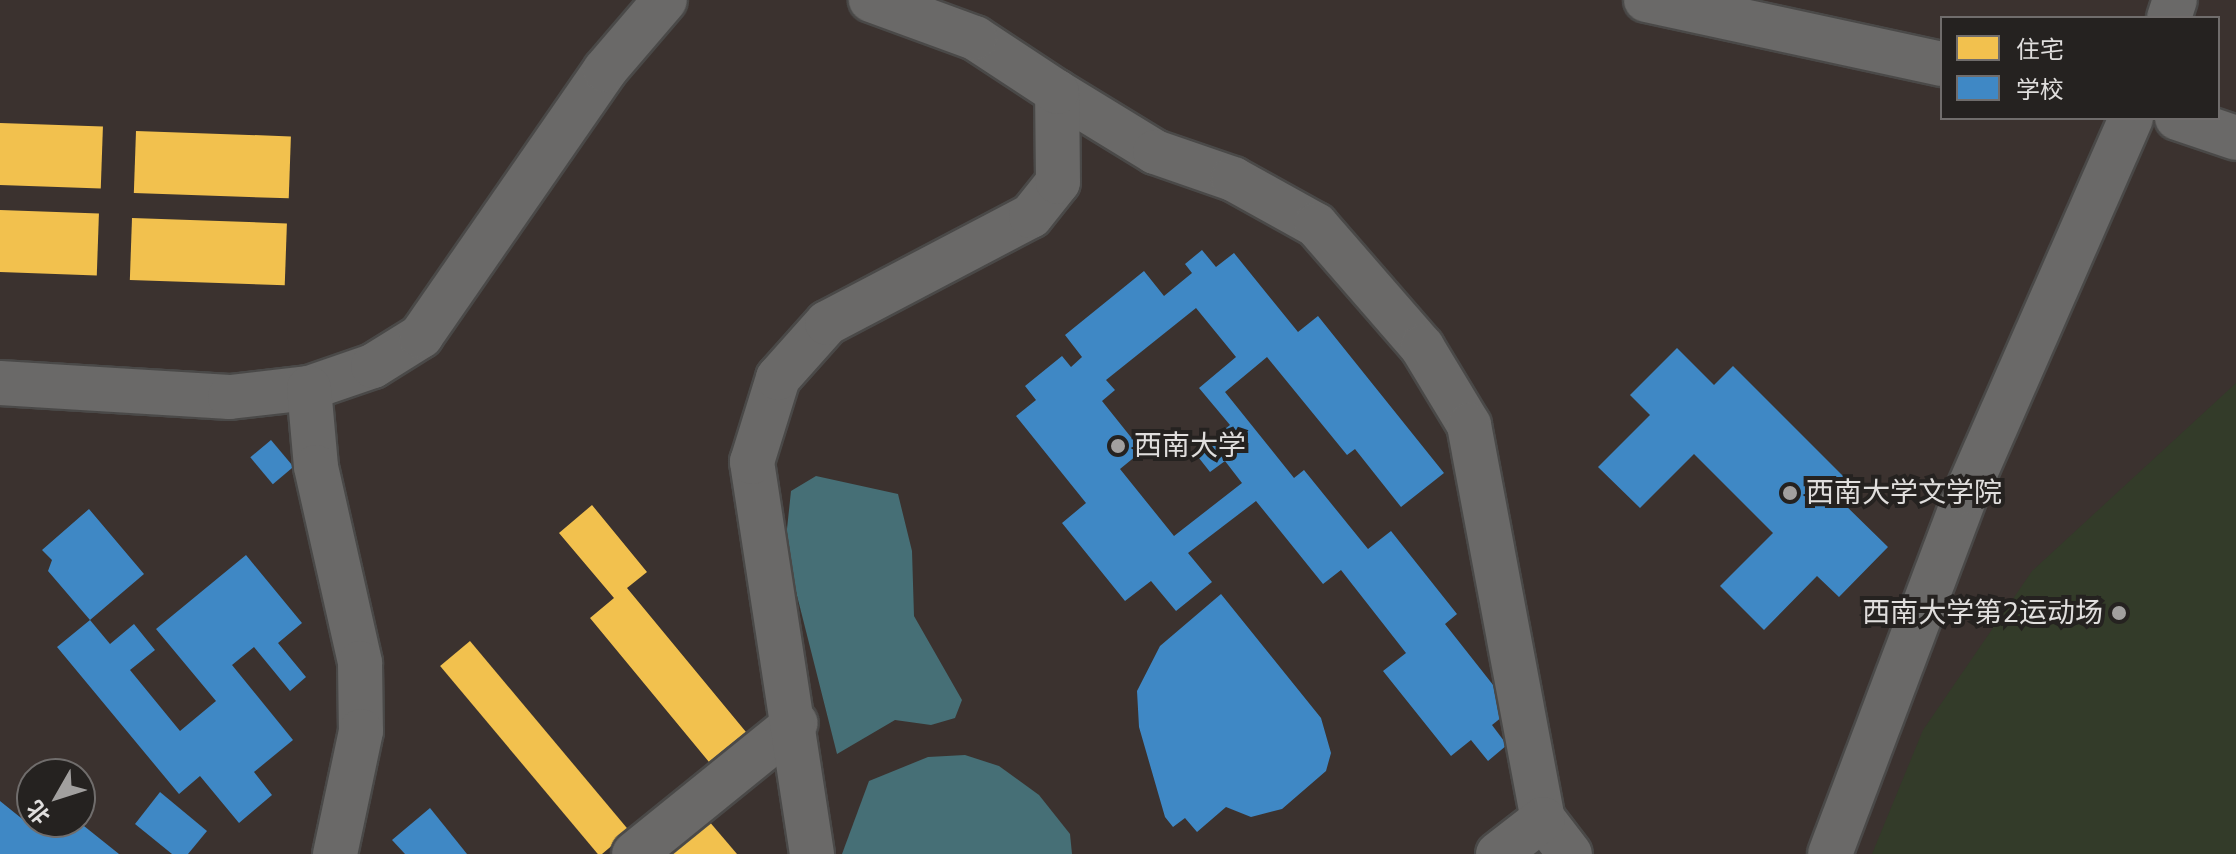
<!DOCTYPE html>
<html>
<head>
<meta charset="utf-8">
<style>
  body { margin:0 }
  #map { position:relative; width:2236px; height:854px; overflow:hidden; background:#2e2c2b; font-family:"Nunito Sans","Noto Sans SC",sans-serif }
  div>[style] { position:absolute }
  .built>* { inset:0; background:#3b322f }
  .green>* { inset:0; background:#333b29 }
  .water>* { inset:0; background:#466f76 }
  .homes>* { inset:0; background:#f2c14e; transform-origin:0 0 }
  .schools>* { inset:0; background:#3f88c5; transform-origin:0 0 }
  .roads { filter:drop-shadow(2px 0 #4a4948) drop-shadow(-2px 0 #4a4948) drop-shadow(0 2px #4a4948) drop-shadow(0 -2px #4a4948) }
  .minor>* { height:44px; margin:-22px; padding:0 22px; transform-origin:22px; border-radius:22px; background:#6a6968 }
  .dots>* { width:22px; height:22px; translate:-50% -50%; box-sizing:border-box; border:4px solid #252220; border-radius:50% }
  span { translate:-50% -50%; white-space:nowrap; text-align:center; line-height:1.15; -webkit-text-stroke:8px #252220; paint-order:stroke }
  .poi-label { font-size:28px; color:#e0dedd }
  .left { translate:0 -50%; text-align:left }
  .right { translate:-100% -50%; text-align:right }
  .legend { position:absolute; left:1940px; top:16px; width:280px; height:104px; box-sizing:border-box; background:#252220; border:2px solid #706d6c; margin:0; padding:10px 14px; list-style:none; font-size:24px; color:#e0dedd }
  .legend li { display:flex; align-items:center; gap:16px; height:40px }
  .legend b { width:40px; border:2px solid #706d6c }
  .north { position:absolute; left:16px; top:758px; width:80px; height:80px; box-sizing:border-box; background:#252220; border:2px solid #706d6c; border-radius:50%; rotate:231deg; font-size:22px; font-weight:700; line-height:32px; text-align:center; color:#e0dedd }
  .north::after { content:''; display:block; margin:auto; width:28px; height:36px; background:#a2a09f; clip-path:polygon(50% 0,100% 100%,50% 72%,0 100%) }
</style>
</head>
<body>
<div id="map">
  <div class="built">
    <i style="clip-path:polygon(evenodd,0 0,2236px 0,2236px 854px,0 854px,0 0,1942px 18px,2218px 18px,2218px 118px,1942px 118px,1942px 18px,0 0,32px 774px,80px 774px,80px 822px,32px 822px,32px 774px)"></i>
  </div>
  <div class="green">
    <i style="clip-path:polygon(2236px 383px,2236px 854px,1872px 854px,1923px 730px,2032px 571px)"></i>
  </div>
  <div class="water">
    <i style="clip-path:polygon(816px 476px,898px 494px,912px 551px,914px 616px,962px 700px,955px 718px,931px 725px,895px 720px,837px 754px,785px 548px,791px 491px)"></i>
    <i style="clip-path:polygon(965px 755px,999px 766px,1039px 795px,1070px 834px,1072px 854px,842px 854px,869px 781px,928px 757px)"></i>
  </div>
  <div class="homes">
    <i style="left:0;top:123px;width:103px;height:62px;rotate:2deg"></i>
    <i style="left:136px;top:131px;width:155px;height:62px;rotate:2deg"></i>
    <i style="left:0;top:210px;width:99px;height:62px;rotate:2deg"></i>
    <i style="left:132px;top:218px;width:155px;height:62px;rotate:2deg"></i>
    <i style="clip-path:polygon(592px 505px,647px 572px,627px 588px,746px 732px,709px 762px,590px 618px,614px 598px,559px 533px)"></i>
    <i style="left:470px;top:641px;width:248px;height:39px;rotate:50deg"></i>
    <i style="clip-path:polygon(708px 820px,737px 854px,668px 854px)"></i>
  </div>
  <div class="schools">
    <i style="clip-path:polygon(evenodd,1202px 250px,1216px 267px,1234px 253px,1298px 332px,1318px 316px,1444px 473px,1401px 507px,1355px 449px,1347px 455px,1267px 357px,1225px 392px,1294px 478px,1304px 470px,1368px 549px,1391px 531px,1457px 614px,1445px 624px,1512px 709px,1492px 725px,1507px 745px,1488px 761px,1471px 740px,1451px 756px,1383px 671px,1406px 653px,1341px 570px,1323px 584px,1256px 501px,1188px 553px,1212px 582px,1176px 611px,1151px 581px,1125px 601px,1062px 523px,1086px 503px,1016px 416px,1036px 400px,1025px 386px,1062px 356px,1071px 367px,1082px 357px,1065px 335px,1144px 271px,1164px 296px,1192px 273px,1185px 264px,1202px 250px,1196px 308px,1236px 357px,1199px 388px,1230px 425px,1195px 453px,1210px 472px,1225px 461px,1242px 483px,1174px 536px,1120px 469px,1142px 451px,1102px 401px,1115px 390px,1106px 380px,1196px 308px)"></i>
    <i style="clip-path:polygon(1677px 348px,1714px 385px,1733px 366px,1854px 487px,1840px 500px,1888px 547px,1839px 597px,1817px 576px,1764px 630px,1720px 586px,1773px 533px,1694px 454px,1640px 508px,1598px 467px,1650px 415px,1630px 395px)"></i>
    <i style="left:271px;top:440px;width:35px;height:27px;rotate:50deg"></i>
    <i style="clip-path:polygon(89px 509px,144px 574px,90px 620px,110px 644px,134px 624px,155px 650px,130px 670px,180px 731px,216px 701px,156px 629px,246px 555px,302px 623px,278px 643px,306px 677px,290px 691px,254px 647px,232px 665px,293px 740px,254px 772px,272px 795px,239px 823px,200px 776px,179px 794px,57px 647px,90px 620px,48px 571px,52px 560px,42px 550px)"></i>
    <i style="clip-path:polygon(1221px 594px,1321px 718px,1331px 753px,1326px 771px,1282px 809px,1251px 817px,1226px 807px,1197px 832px,1185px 818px,1173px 827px,1165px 817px,1139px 727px,1137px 691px,1160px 646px)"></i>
    <i style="clip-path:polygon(160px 792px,207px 831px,188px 854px,172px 854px,135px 824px)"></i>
    <i style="clip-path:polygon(0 801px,36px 830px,43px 822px,79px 822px,119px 854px,0 854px)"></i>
    <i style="clip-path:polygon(430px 808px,467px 854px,405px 854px,392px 840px)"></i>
  </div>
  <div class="roads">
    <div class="minor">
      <i style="left:1646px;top:0;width:303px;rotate:12.2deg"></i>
      <i style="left:2169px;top:18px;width:19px;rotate:-72deg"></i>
      <i style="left:1057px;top:92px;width:115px;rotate:31.5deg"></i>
      <i style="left:1155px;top:152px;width:83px;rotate:19.1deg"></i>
      <i style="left:1233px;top:179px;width:95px;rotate:29deg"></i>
      <i style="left:1316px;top:225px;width:162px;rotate:49deg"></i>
      <i style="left:1422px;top:347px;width:91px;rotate:58.9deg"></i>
      <i style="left:1469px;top:425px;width:401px;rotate:79.4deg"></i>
      <i style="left:1543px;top:819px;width:44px;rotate:52.4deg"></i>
      <i style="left:2177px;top:118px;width:62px;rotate:18.7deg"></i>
      <i style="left:0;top:383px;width:230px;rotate:3.5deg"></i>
      <i style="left:230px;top:397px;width:80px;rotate:-6.5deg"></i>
      <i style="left:309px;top:388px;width:68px;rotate:-19deg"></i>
      <i style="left:373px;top:366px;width:57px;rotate:-32deg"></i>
      <i style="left:421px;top:336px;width:323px;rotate:-55.3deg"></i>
      <i style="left:605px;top:70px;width:92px;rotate:-49.4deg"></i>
      <i style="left:309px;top:388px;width:79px;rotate:84.9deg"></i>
      <i style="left:316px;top:467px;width:201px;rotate:77.3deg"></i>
      <i style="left:360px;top:663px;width:68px;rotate:89.2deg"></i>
      <i style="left:361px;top:731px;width:126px;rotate:101.9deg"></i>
      <i style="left:634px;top:854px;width:208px;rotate:-39deg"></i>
      <i style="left:812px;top:854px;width:397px;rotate:-98.7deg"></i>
      <i style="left:752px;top:462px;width:88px;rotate:-72.8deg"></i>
      <i style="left:778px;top:378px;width:74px;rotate:-48.3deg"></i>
      <i style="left:827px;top:323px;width:230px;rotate:-27.7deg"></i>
      <i style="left:1031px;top:216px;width:43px;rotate:-51.5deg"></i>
      <i style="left:1058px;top:182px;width:90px;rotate:-90.6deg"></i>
      <i style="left:1057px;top:92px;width:98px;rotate:-146.6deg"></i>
      <i style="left:975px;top:38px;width:111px;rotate:-159.9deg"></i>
      <i style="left:1498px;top:854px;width:57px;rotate:-37.9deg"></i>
      <i style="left:1830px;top:854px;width:387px;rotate:-69.3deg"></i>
      <i style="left:1967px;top:492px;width:408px;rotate:-66.3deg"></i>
    </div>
  </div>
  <div class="dots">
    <i style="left:1118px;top:446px;background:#a2a09f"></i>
    <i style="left:1790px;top:493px;background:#a2a09f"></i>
    <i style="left:2119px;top:613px;background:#a2a09f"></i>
  </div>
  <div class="poi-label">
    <span class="left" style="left:1134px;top:446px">西南大学</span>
    <span class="left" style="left:1806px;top:493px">西南大学文学院</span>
    <span class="right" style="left:2103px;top:613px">西南大学第2运动场</span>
  </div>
  <ul class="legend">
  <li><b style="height:22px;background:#f2c14e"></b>住宅</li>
  <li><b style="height:22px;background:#3f88c5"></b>学校</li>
  </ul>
  <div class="north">北</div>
</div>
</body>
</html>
